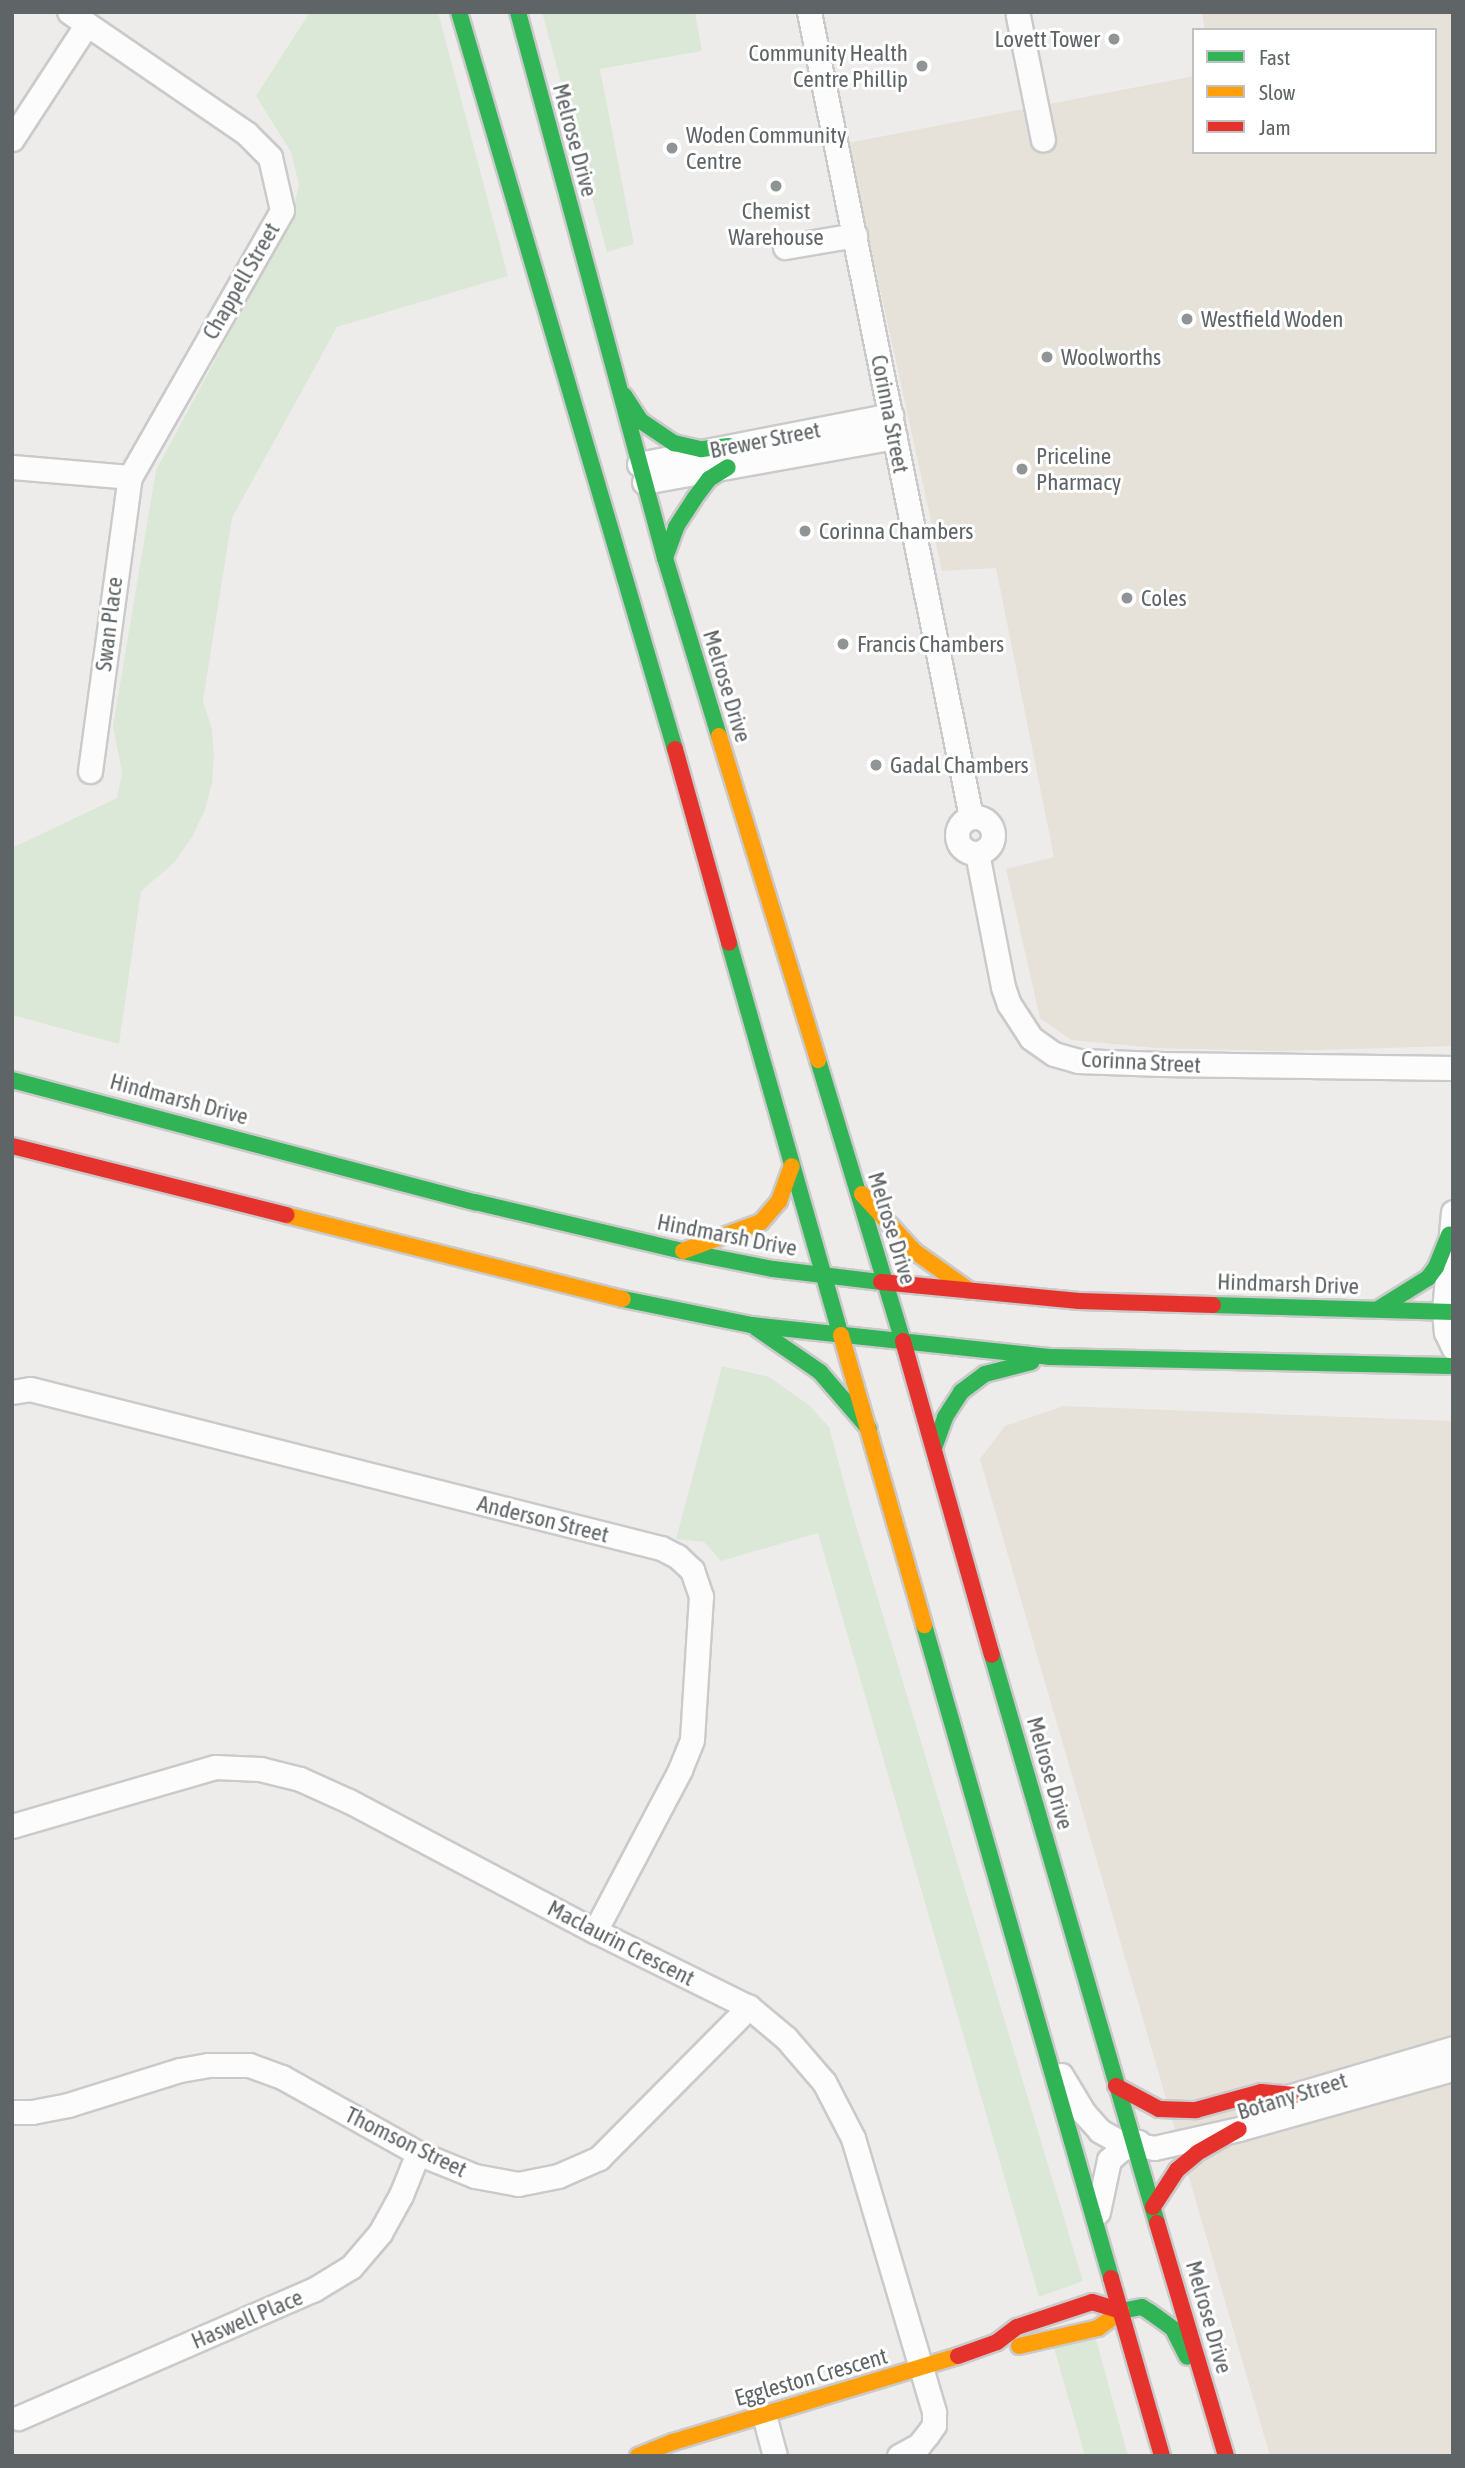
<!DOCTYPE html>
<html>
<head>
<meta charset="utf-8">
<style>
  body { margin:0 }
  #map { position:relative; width:1465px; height:2468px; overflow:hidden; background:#eeecea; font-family:"Asap Condensed",sans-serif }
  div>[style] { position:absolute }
  .commercial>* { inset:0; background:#e6e1d9 }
  .green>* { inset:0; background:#dce8d7 }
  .roads { filter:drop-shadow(2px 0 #cbcaca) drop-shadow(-2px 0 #cbcaca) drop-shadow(0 2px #cbcaca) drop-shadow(0 -2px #cbcaca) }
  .street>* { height:23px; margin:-11.5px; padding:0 11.5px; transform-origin:11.5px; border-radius:11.5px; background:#fcfcfc }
  .street>.ring { margin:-11.5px; padding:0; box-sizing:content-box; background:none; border:23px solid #fcfcfc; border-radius:50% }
  .fast>* { height:16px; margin:-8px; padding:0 8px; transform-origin:8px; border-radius:8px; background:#30b455 }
  .slow>* { height:16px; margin:-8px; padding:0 8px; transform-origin:8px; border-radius:8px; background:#ff9f0a }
  .jam>* { height:16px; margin:-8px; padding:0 8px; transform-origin:8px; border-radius:8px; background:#e5322d }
  .dots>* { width:19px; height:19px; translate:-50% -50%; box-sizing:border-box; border:4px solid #fff; border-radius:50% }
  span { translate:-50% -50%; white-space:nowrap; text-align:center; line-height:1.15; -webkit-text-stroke:6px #fff; paint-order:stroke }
  .poi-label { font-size:23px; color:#5f6467 }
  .right { translate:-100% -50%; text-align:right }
  .left { translate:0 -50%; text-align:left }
  .street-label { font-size:23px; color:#5f6467 }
  .frame { position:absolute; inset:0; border:14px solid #5f6467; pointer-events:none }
  .legend { position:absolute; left:1192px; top:28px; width:245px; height:126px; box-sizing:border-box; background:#fff; border:2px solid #bfc1c2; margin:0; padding:9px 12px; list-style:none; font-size:21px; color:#5f6467 }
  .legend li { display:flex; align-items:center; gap:14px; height:35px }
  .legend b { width:35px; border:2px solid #bfc1c2 }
</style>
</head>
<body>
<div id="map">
  <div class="commercial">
    <i style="clip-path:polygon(1202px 12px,1453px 12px,1453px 1046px,1282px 1051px,1156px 1048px,1071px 1040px,1040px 1018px,1006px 869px,1054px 857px,996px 568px,942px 571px,848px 143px,1194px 76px,1194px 152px,1435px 152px,1435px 30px,1205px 30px)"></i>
    <i style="clip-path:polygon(1063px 1406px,1453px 1421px,1453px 2456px,1270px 2456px,980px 1459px,1005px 1426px)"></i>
  </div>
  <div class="green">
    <i style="clip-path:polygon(310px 12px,438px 12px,508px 276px,337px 327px,232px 518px,203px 701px,212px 729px,214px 757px,212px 783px,205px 810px,192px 837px,174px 863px,141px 891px,119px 1044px,12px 1015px,12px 848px,117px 798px,122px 773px,113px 726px,156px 470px,291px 219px,299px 185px,291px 152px,256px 96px)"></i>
    <i style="clip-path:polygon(542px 12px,695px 12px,702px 51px,600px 69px,634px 244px,607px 252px)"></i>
    <i style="clip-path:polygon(722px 1366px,769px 1377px,809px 1405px,829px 1427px,852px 1512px,1083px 2281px,1039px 2297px,818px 1533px,721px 1561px,704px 1542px,676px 1539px)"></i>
    <i style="clip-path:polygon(1096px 2339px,1128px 2456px,1085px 2456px,1053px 2345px)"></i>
  </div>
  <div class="roads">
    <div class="street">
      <i style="left:809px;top:12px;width:821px;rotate:78.62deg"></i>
      <i style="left:1018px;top:16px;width:126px;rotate:78.6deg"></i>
      <i style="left:12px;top:139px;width:137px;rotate:-56.9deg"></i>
      <i style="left:785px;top:247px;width:71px;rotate:-9.7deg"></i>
      <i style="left:639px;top:464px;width:257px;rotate:-11deg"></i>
      <i style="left:12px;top:467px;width:118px;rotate:4.8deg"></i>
      <i style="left:130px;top:477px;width:307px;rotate:-60.3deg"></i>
      <i style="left:282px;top:210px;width:54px;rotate:-102.8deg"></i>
      <i style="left:270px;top:157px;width:34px;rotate:-135deg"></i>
      <i style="left:246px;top:133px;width:214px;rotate:-145.6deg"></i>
      <i style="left:644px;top:482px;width:255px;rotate:-10.2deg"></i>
      <i style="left:90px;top:771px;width:297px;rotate:-82.3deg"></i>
      <i class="ring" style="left:957px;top:817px;width:13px;height:13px"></i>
      <i style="left:977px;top:853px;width:136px;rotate:79deg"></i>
      <i style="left:1003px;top:987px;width:18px;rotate:71deg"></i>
      <i style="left:1009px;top:1004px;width:40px;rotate:57.1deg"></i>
      <i style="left:1031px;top:1038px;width:28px;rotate:35deg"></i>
      <i style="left:1054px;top:1054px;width:25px;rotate:16deg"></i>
      <i style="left:1078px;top:1061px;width:84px;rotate:2deg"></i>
      <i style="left:1162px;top:1064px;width:291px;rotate:0.8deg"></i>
      <i style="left:1453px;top:1212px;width:99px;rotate:95.2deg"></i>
      <i style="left:1444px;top:1311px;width:21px;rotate:85deg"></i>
      <i style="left:1446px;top:1332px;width:17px;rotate:65deg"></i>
      <i style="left:12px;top:1392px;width:18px;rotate:-9deg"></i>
      <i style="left:30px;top:1389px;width:651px;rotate:14.14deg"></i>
      <i style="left:661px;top:1548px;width:18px;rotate:27deg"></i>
      <i style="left:677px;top:1556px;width:21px;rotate:43deg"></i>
      <i style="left:692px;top:1570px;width:28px;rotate:71deg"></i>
      <i style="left:701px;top:1596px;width:144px;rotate:93.6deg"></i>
      <i style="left:692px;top:1740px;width:32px;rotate:112deg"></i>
      <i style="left:680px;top:1770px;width:182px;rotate:117.8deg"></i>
      <i style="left:12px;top:1826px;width:211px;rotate:-16.2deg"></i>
      <i style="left:215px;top:1767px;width:45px;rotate:2.5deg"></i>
      <i style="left:260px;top:1769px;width:41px;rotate:14deg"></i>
      <i style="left:300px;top:1779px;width:54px;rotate:24.2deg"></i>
      <i style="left:349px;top:1801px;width:278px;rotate:27.9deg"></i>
      <i style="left:595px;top:1931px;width:172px;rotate:26.3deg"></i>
      <i style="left:749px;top:2007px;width:48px;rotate:40deg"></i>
      <i style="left:786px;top:2038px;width:58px;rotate:49.2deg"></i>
      <i style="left:824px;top:2082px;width:63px;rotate:62.6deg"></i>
      <i style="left:853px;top:2138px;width:286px;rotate:73.5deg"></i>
      <i style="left:934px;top:2412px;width:13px;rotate:90deg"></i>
      <i style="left:934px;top:2425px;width:12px;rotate:125deg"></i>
      <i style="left:927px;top:2435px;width:13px;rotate:129deg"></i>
      <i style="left:919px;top:2445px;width:23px;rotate:151deg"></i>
      <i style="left:1061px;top:2075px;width:44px;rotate:58.8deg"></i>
      <i style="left:1084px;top:2113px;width:24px;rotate:48deg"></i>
      <i style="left:1100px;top:2131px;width:21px;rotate:29deg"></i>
      <i style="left:1118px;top:2141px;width:37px;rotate:11deg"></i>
      <i style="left:1154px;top:2148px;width:87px;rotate:-12.6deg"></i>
      <i style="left:1239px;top:2129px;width:222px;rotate:-15.7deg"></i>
      <i style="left:1281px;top:2099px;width:179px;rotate:-16.5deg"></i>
      <i style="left:12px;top:2112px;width:20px"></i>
      <i style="left:32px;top:2112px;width:37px;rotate:-11deg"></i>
      <i style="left:68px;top:2105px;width:117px;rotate:-17.4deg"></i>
      <i style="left:180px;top:2070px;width:28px;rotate:-10deg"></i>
      <i style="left:208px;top:2065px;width:41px"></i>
      <i style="left:249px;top:2065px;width:35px;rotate:20deg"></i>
      <i style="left:282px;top:2077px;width:156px;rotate:29.2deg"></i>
      <i style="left:418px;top:2153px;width:61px;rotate:22deg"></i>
      <i style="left:475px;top:2176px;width:44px;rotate:10.5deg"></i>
      <i style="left:518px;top:2184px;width:41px;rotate:-11.3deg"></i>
      <i style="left:558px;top:2176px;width:45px;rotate:-23.7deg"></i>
      <i style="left:599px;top:2158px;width:213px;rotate:-45.2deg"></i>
      <i style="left:1098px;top:2212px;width:53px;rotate:-78.1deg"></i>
      <i style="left:1109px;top:2160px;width:15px;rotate:-42deg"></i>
      <i style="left:1120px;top:2150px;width:20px;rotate:-24deg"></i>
      <i style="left:764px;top:2415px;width:42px;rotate:75deg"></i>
      <i style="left:18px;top:2418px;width:322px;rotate:-23.5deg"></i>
      <i style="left:313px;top:2290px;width:44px;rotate:-31.2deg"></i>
      <i style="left:351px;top:2267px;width:45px;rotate:-49.5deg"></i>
      <i style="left:380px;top:2233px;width:43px;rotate:-61.1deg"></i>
      <i style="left:401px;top:2195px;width:45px;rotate:-68deg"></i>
    </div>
    <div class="fast">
      <i style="left:459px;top:12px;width:768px;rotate:73.67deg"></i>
      <i style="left:518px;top:12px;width:565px;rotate:74.93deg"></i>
      <i style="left:665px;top:558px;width:186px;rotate:73.1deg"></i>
      <i style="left:624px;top:395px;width:31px;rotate:57deg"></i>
      <i style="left:641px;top:421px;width:40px;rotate:34deg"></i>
      <i style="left:674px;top:443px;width:28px;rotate:13deg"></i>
      <i style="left:701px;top:449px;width:28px;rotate:-6deg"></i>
      <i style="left:665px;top:558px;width:33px;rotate:-70deg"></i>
      <i style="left:676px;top:527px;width:33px;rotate:-57deg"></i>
      <i style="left:694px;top:499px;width:25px;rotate:-53deg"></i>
      <i style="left:709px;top:479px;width:22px;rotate:-32deg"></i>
      <i style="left:729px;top:943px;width:408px;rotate:74.1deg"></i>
      <i style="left:818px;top:1060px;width:294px;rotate:73.2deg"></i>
      <i style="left:12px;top:1080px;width:479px;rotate:14.8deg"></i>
      <i style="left:475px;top:1202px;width:213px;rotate:13.3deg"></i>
      <i style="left:682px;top:1251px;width:93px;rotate:11.2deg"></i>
      <i style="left:773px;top:1269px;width:109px;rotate:6.9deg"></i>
      <i style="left:623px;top:1299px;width:131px;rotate:11.5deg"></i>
      <i style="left:751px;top:1325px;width:300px;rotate:6.1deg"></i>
      <i style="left:1049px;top:1357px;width:404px;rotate:1.3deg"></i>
      <i style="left:1213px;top:1305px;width:240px;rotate:1.7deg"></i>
      <i style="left:1378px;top:1309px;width:59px;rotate:-31.8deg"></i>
      <i style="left:1428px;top:1278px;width:14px;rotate:-54deg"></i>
      <i style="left:1436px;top:1267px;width:35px;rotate:-68deg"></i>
      <i style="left:756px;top:1328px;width:78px;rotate:34.5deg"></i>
      <i style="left:820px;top:1372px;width:75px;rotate:49.3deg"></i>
      <i style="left:934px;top:1448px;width:33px;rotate:-70deg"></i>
      <i style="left:945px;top:1417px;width:30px;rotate:-57deg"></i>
      <i style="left:961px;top:1392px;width:30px;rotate:-37deg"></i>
      <i style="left:985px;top:1374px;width:48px;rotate:-14.6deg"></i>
      <i style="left:924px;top:1625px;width:679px;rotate:74.02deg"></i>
      <i style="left:992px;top:1655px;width:591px;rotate:73.8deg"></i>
      <i style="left:1121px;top:2311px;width:21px;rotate:-11deg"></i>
      <i style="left:1142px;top:2307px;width:9px;rotate:32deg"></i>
      <i style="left:1150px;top:2312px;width:29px;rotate:36deg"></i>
      <i style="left:1173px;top:2329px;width:31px;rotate:63deg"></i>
    </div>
    <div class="slow">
      <i style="left:719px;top:736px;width:339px;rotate:73deg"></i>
      <i style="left:862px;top:1194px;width:77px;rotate:47.6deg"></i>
      <i style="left:914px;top:1251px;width:69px;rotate:35.5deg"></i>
      <i style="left:286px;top:1215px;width:347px;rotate:14deg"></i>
      <i style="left:683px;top:1251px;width:83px;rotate:-20.4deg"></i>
      <i style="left:761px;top:1222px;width:28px;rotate:-49deg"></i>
      <i style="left:779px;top:1201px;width:37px;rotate:-70deg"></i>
      <i style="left:841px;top:1335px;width:302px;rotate:74deg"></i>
      <i style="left:1019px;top:2346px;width:81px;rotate:-12.8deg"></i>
      <i style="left:1098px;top:2328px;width:29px;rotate:-36deg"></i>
      <i style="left:638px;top:2456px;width:38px;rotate:-22deg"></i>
      <i style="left:673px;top:2442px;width:298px;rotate:-16.8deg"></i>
    </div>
    <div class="jam">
      <i style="left:675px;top:749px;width:201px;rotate:74.4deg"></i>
      <i style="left:12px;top:1146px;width:283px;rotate:14.1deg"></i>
      <i style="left:881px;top:1282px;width:199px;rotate:5.5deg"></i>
      <i style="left:1079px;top:1301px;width:134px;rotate:1.7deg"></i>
      <i style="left:903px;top:1341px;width:326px;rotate:74.2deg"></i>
      <i style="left:1116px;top:2086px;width:49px;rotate:28.1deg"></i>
      <i style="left:1159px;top:2109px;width:37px;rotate:2deg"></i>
      <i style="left:1196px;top:2110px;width:67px;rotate:-15.5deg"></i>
      <i style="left:1261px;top:2092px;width:34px;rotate:5deg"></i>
      <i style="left:1153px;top:2207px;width:44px;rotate:-57deg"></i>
      <i style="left:1177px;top:2170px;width:26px;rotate:-40deg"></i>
      <i style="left:1197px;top:2153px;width:48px;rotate:-29.7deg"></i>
      <i style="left:1157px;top:2223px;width:243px;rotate:73.5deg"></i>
      <i style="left:1111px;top:2278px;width:185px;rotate:74deg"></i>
      <i style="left:958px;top:2356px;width:41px;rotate:-19.7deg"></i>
      <i style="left:997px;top:2342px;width:25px;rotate:-37deg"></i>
      <i style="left:1017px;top:2327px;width:79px;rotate:-18.4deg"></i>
      <i style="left:1092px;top:2302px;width:30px;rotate:17deg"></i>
    </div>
  </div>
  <div class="dots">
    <i style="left:1114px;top:39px;background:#919495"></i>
    <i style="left:922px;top:66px;background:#919495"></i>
    <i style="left:672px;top:148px;background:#919495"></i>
    <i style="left:776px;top:186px;background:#919495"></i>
    <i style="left:1187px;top:319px;background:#919495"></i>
    <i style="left:1047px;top:357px;background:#919495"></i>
    <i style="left:1022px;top:469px;background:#919495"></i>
    <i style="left:805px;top:531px;background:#919495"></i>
    <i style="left:1127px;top:598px;background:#919495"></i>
    <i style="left:843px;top:644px;background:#919495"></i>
    <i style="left:876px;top:765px;background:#919495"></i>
  </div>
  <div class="poi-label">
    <span class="right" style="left:1100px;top:39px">Lovett Tower</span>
    <span class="right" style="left:908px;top:66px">Community Health<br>Centre Phillip</span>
    <span class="left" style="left:686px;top:148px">Woden Community<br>Centre</span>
    <span style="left:776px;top:224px">Chemist<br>Warehouse</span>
    <span class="left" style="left:1201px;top:319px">Westfield Woden</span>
    <span class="left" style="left:1061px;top:357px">Woolworths</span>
    <span class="left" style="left:1036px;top:469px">Priceline<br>Pharmacy</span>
    <span class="left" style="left:819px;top:531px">Corinna Chambers</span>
    <span class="left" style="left:1141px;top:598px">Coles</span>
    <span class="left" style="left:857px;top:644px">Francis Chambers</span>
    <span class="left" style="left:890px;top:765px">Gadal Chambers</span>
  </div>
  <div class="street-label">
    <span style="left:575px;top:140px;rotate:75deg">Melrose Drive</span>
    <span style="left:241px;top:281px;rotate:-60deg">Chappell Street</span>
    <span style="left:890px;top:414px;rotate:79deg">Corinna Street</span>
    <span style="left:765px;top:440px;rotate:-11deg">Brewer Street</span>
    <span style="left:109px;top:624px;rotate:-83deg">Swan Place</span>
    <span style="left:727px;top:686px;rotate:73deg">Melrose Drive</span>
    <span style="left:1141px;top:1062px;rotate:3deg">Corinna Street</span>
    <span style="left:179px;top:1099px;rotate:15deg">Hindmarsh Drive</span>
    <span style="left:892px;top:1228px;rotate:73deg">Melrose Drive</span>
    <span style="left:727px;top:1235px;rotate:11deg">Hindmarsh Drive</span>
    <span style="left:1288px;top:1284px;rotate:2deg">Hindmarsh Drive</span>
    <span style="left:543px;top:1519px;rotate:14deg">Anderson Street</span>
    <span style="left:1050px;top:1773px;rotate:74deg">Melrose Drive</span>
    <span style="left:621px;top:1943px;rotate:27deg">Maclaurin Crescent</span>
    <span style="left:1292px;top:2096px;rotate:-17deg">Botany Street</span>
    <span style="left:406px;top:2142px;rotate:26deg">Thomson Street</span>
    <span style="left:1209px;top:2317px;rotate:74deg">Melrose Drive</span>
    <span style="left:247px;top:2319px;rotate:-23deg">Haswell Place</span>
    <span style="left:811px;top:2377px;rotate:-16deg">Eggleston Crescent</span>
  </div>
  <div class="frame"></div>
  <ul class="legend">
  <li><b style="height:9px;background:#30b455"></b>Fast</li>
  <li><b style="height:9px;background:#ff9f0a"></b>Slow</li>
  <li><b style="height:9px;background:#e5322d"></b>Jam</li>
  </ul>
</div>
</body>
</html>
